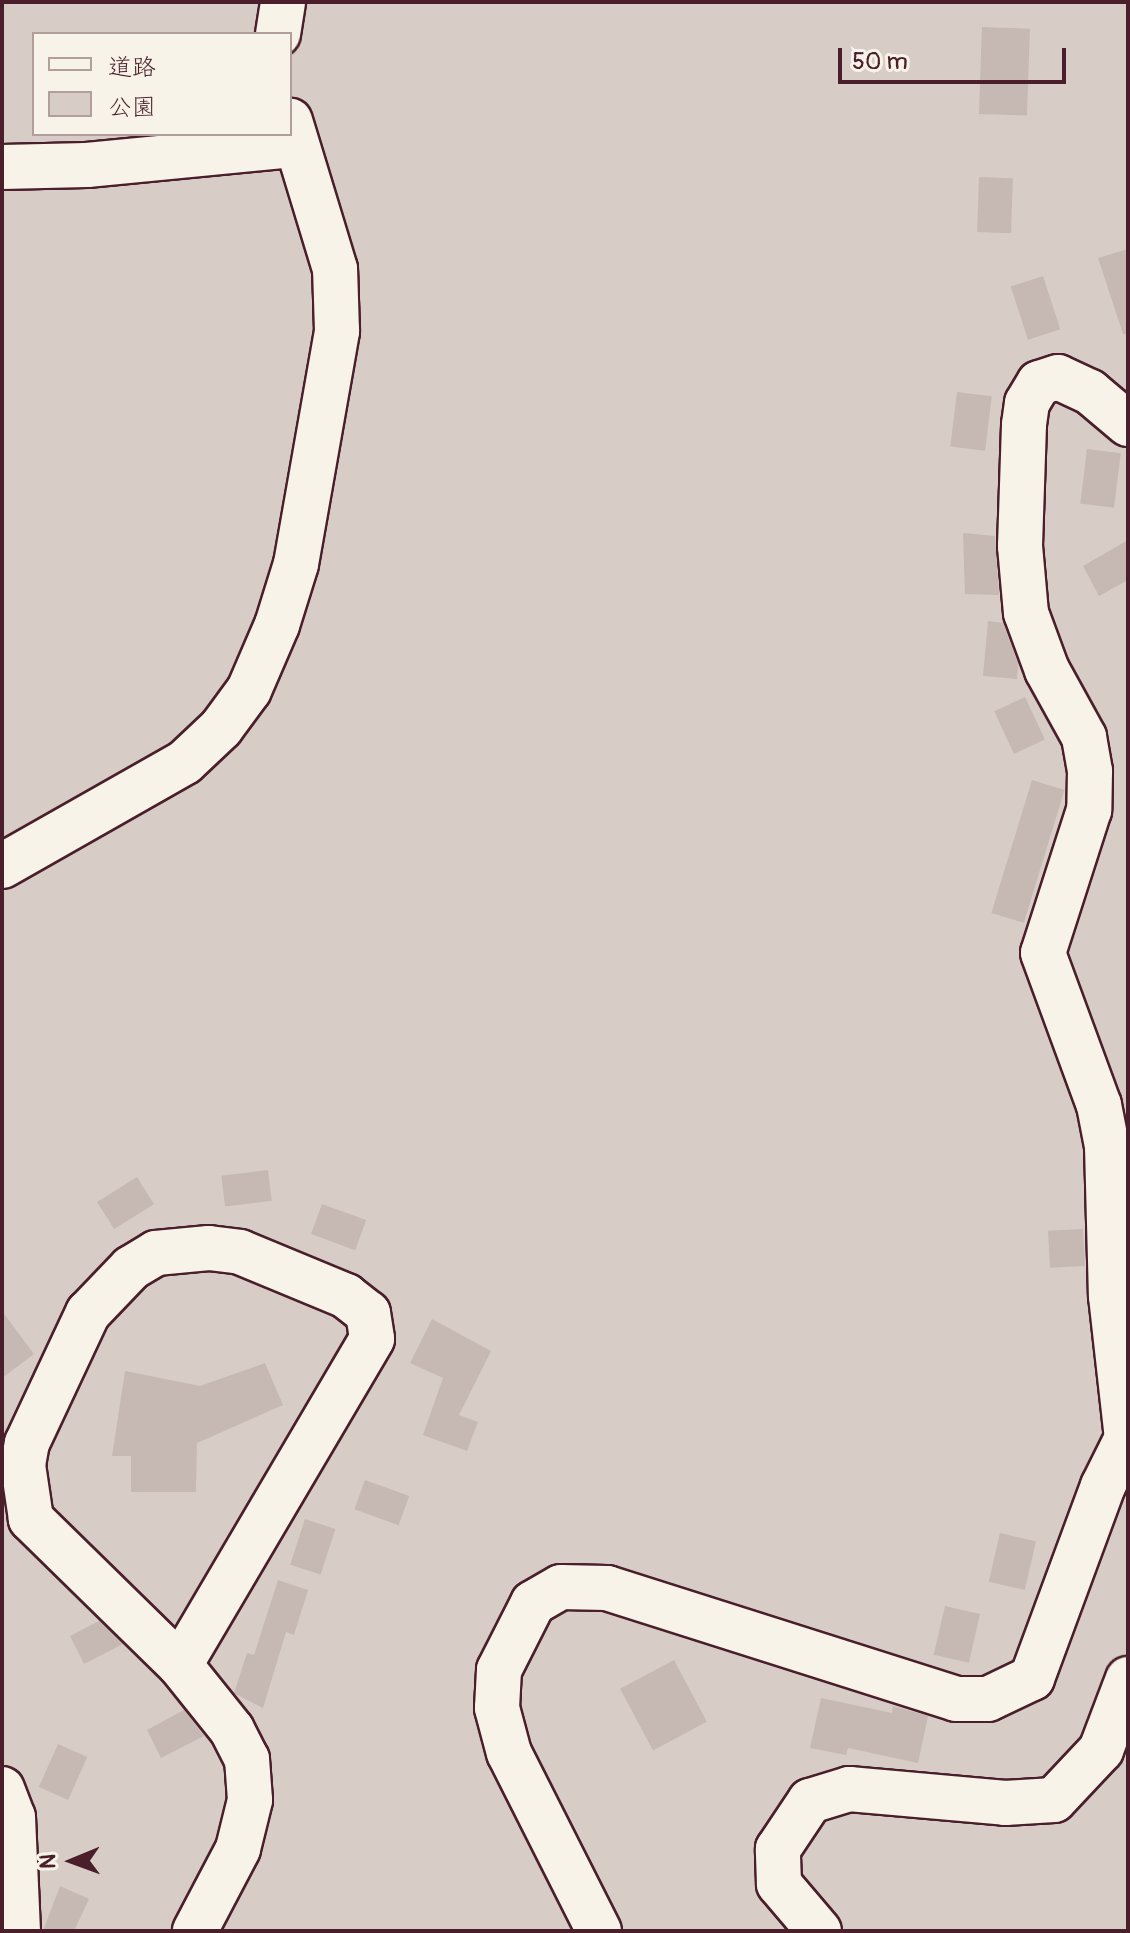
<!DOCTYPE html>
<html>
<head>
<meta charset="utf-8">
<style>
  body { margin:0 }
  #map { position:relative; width:1130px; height:1933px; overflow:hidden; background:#f0ebe0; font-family:Pangolin,"Klee One",sans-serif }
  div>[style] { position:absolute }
  .green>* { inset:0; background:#d8cdc6 }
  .building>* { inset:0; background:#c6b8b3; transform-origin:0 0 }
  .roads { filter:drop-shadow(2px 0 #4a1f2b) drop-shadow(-2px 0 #4a1f2b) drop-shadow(0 2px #4a1f2b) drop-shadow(0 -2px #4a1f2b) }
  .minor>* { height:44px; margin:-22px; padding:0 22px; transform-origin:22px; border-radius:22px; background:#f7f3e8 }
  span { translate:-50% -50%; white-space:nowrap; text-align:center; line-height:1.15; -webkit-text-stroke:8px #f7f3e8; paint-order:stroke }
  .frame { position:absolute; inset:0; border:4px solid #4a1f2b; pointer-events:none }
  .legend { position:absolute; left:32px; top:32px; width:260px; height:104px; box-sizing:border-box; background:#f7f3e8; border:2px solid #b29e9c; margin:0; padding:10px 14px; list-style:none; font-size:24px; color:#4a1f2b }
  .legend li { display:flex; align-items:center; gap:16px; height:40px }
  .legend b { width:40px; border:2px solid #b29e9c }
  .north { position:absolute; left:32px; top:1821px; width:80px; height:80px; -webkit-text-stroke:6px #f7f3e8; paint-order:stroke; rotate:269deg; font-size:22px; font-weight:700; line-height:32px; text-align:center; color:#4a1f2b }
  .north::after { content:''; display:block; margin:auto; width:28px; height:36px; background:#4a1f2b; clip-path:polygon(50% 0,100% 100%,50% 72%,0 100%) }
  .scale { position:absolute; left:838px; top:48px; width:228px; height:36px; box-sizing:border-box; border:4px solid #4a1f2b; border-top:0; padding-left:10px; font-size:24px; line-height:28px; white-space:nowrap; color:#4a1f2b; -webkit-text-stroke:6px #f7f3e8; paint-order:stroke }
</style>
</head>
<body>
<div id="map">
  <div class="green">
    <i style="clip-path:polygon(evenodd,2px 2px,1128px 2px,1128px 1931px,2px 1931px,2px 2px,34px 34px,290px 34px,290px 134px,34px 134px,34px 34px)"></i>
  </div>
  <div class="building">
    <i style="left:982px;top:27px;width:48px;height:87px;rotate:2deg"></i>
    <i style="left:979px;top:177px;width:34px;height:55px;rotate:2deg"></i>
    <i style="clip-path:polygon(1128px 249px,1128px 334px,1123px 334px,1098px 258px)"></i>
    <i style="left:1043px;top:276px;width:56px;height:34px;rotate:72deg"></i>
    <i style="left:957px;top:392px;width:35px;height:55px;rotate:7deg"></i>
    <i style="left:1087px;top:449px;width:34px;height:55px;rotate:7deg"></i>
    <i style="clip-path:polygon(963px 533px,995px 536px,999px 595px,965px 594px)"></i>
    <i style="clip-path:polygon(1128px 540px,1128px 580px,1099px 596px,1083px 566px)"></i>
    <i style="clip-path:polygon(988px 621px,1003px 623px,1018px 664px,1017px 679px,983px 676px)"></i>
    <i style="left:1025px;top:697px;width:47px;height:34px;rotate:65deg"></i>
    <i style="left:1032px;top:780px;width:34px;height:139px;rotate:17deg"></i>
    <i style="left:268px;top:1170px;width:31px;height:47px;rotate:83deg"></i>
    <i style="left:137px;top:1177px;width:32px;height:47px;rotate:58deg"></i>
    <i style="left:322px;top:1204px;width:47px;height:32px;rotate:20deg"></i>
    <i style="left:1083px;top:1229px;width:37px;height:35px;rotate:87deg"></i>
    <i style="clip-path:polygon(2px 1311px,34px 1354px,2px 1378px)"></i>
    <i style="clip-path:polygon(432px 1319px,491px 1351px,459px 1415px,478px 1422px,467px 1451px,423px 1435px,443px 1378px,410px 1363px)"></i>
    <i style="clip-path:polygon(265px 1363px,283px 1405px,197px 1443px,196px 1492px,131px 1492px,131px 1456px,112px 1456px,125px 1371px,200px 1386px)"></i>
    <i style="left:365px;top:1480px;width:47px;height:31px;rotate:20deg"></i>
    <i style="left:305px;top:1519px;width:32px;height:48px;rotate:18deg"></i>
    <i style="left:1000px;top:1533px;width:37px;height:50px;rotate:13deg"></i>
    <i style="clip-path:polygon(278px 1580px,308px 1590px,294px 1635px,286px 1632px,263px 1708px,234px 1693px,247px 1653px,254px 1655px)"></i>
    <i style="left:945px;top:1606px;width:36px;height:50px;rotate:13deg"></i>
    <i style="clip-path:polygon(99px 1621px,123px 1644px,84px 1664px,70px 1636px)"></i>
    <i style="left:674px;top:1660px;width:70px;height:61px;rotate:62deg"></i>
    <i style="clip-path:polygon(821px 1698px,892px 1713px,893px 1706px,928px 1716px,918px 1763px,848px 1748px,846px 1755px,810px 1748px)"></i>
    <i style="clip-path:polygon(184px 1710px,204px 1736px,161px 1758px,147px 1730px)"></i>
    <i style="left:58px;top:1744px;width:32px;height:47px;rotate:24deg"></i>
    <i style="clip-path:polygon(60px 1886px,89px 1899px,74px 1931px,43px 1931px)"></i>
  </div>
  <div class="roads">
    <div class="minor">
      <i style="left:278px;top:34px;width:32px;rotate:-81deg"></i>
      <i style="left:2px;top:167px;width:85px;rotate:-1.3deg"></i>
      <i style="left:87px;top:165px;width:209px;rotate:-5.5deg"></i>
      <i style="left:1128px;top:424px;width:50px;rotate:-139.9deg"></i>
      <i style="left:1090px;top:392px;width:35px;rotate:-155deg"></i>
      <i style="left:1058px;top:377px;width:20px;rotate:162deg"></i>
      <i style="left:1039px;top:383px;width:23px;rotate:121deg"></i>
      <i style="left:1027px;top:403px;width:22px;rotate:98deg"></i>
      <i style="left:1024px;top:425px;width:121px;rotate:91.9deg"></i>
      <i style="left:1020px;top:546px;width:67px;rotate:84.9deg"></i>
      <i style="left:1026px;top:613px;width:61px;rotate:69.8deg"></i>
      <i style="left:1047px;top:670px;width:77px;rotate:61.1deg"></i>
      <i style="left:1084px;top:737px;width:35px;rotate:80deg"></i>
      <i style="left:1090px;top:771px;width:39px;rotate:91deg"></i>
      <i style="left:1089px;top:810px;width:150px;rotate:107.8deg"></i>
      <i style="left:1043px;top:953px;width:162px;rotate:69.8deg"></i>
      <i style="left:1099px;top:1105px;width:42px;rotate:79deg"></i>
      <i style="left:1107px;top:1146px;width:150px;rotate:88.5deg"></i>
      <i style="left:1111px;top:1296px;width:153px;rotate:83.6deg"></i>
      <i style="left:2px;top:866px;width:210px;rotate:-29.6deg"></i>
      <i style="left:185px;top:762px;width:50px;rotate:-43.4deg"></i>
      <i style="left:221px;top:728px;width:47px;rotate:-53.6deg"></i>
      <i style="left:249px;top:690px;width:71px;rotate:-66.7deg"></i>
      <i style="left:277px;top:625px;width:64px;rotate:-72.7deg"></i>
      <i style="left:296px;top:564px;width:237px;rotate:-80deg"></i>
      <i style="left:337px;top:331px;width:62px;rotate:-91.8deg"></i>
      <i style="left:335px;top:269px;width:155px;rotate:-106.9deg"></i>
      <i style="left:209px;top:1248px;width:31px;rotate:7deg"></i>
      <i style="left:240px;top:1252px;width:115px;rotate:22.5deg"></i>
      <i style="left:346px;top:1296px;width:28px;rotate:38deg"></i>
      <i style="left:368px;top:1313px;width:26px;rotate:81deg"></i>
      <i style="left:372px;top:1339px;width:378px;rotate:120.5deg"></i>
      <i style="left:180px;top:1665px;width:209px;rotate:-135.6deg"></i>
      <i style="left:31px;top:1519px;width:55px;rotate:-98.4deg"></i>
      <i style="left:23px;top:1465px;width:22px;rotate:-80deg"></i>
      <i style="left:27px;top:1443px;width:144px;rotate:-64.9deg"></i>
      <i style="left:88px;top:1313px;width:62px;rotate:-46.3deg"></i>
      <i style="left:131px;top:1268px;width:29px;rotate:-31deg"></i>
      <i style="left:156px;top:1253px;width:53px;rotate:-5.4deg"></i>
      <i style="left:180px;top:1665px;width:83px;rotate:51.3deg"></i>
      <i style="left:232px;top:1730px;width:33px;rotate:63deg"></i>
      <i style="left:247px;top:1759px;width:41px;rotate:85.8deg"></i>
      <i style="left:250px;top:1800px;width:50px;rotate:103.8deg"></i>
      <i style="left:238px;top:1849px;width:93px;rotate:117.7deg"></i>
      <i style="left:2px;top:1789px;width:30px;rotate:69deg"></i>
      <i style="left:13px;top:1817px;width:114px;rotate:87.5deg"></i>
      <i style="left:599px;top:1931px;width:199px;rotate:-116.8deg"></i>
      <i style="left:509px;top:1753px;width:47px;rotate:-104.9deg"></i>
      <i style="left:497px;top:1708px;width:38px;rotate:-87deg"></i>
      <i style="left:499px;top:1670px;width:75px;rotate:-63.1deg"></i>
      <i style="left:533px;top:1603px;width:32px;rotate:-30deg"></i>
      <i style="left:561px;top:1587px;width:46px;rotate:1.2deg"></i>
      <i style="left:607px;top:1588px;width:366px;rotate:17.6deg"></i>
      <i style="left:956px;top:1699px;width:32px"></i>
      <i style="left:988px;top:1699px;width:49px;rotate:-25.5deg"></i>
      <i style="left:1032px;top:1678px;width:205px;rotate:-69.7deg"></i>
      <i style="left:1103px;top:1486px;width:49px;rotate:-63.4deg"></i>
      <i style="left:819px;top:1931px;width:62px;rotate:-130.4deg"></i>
      <i style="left:779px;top:1884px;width:35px;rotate:-92deg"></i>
      <i style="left:778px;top:1849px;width:58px;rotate:-56.3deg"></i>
      <i style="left:810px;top:1801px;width:41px;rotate:-17.1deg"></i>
      <i style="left:849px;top:1789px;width:157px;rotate:5.1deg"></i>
      <i style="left:1005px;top:1803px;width:49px;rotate:-3.5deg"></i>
      <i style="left:1054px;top:1800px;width:69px;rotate:-46.8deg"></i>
      <i style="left:1101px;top:1750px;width:76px;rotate:-69.2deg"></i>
    </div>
  </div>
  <div class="frame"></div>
  <ul class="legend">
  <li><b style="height:10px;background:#f7f3e8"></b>道路</li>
  <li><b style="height:22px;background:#d8cdc6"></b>公園</li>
  </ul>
  <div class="north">N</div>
  <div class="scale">50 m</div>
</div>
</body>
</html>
